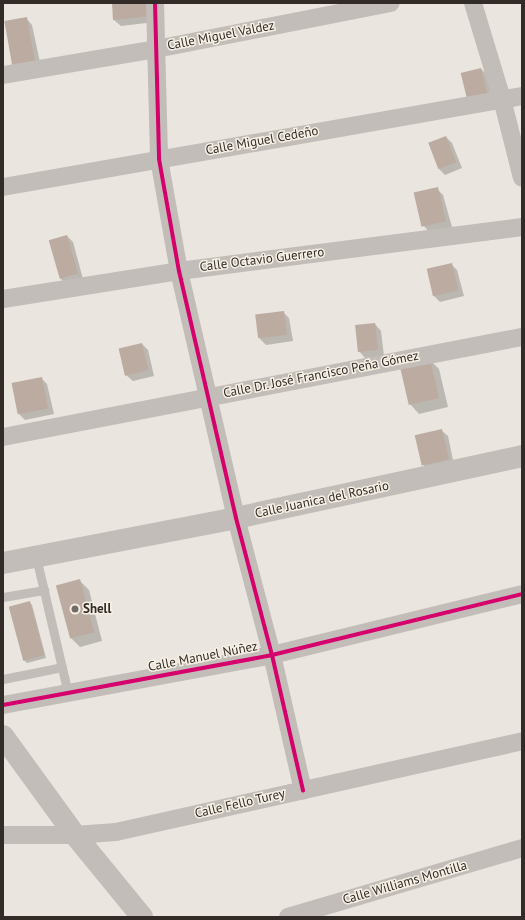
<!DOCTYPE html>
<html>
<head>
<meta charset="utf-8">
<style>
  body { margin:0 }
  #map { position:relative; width:525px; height:920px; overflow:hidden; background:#eae5de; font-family:"PT Sans",sans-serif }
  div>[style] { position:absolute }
  .shadow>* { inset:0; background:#0003 }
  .building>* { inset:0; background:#bcaba1; transform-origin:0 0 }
  .service>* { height:9px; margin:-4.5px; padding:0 4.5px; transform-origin:4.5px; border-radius:4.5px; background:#c2bdb8 }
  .minor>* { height:18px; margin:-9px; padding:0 9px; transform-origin:9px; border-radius:9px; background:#c2bdb8 }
  .tertiary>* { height:22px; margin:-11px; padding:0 11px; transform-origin:11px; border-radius:11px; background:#c2bdb8 }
  .cycleway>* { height:4px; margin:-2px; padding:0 2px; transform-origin:2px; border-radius:2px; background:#d6006c }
  .dots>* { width:11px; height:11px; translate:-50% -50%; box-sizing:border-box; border:2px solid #f7f0e5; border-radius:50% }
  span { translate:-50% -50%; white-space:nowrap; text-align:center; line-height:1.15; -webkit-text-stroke:3px #f7f0e5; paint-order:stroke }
  .street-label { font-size:13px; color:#322b27 }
  .poi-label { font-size:13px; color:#322b27; font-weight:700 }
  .left { translate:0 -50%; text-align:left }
  .frame { position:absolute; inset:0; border:4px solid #322b27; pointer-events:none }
</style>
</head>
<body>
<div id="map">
  <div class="shadow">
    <i style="clip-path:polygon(113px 3px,152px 3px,155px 22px,121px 26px,114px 20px)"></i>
    <i style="clip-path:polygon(26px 18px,32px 25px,41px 67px,14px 65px)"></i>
    <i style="clip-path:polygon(481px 69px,487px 75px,493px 102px,467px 100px)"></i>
    <i style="clip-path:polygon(446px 137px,452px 143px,462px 168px,445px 175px,439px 169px,429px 143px)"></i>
    <i style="clip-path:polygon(437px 189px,443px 195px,452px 227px,430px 233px,424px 226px)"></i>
    <i style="clip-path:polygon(67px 236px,73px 242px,83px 279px,66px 284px,60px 278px)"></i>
    <i style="clip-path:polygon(451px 264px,457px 270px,464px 296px,440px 302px,434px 296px)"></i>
    <i style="clip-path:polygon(283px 312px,289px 318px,293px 341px,266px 345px,260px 339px,256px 316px)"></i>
    <i style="clip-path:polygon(375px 324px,381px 331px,384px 356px,365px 358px,359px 351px)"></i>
    <i style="clip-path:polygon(142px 344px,148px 350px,154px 376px,133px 381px,126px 375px)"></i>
    <i style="clip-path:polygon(430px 360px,439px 369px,448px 407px,419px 414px,410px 404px)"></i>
    <i style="clip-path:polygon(41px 378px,47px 384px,54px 414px,25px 420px,19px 414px)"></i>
    <i style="clip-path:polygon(441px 430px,448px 436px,454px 465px,429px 471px,423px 464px)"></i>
    <i style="clip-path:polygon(79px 580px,89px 590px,102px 641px,80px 647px,71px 638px)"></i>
    <i style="clip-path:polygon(29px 602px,32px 605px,46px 658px,27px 663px,24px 660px,10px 607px)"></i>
  </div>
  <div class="building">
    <i style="clip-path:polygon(112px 3px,148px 3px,150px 16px,113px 20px)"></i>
    <i style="left:27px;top:17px;width:45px;height:23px;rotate:80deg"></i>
    <i style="left:481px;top:68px;width:29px;height:21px;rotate:76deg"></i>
    <i style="left:446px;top:136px;width:28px;height:19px;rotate:69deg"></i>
    <i style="left:438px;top:187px;width:35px;height:25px;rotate:77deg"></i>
    <i style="left:67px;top:235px;width:40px;height:19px;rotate:74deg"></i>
    <i style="left:452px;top:263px;width:28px;height:26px;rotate:77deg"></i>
    <i style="left:284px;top:311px;width:24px;height:29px;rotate:83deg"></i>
    <i style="left:375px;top:323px;width:27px;height:20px;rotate:84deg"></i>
    <i style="left:142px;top:343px;width:28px;height:24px;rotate:77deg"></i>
    <i style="left:430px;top:359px;width:40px;height:31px;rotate:77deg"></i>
    <i style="left:42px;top:377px;width:32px;height:31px;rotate:79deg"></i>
    <i style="left:442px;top:429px;width:31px;height:28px;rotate:77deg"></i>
    <i style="left:80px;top:579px;width:55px;height:25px;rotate:75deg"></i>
    <i style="left:30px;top:601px;width:56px;height:22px;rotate:75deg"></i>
  </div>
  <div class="service">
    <i style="left:36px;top:557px;width:140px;rotate:76.8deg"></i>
    <i style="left:3px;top:597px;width:42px;rotate:-9.7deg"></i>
    <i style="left:3px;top:679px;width:60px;rotate:-11.5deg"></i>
  </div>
  <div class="minor">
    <i style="left:155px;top:3px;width:156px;rotate:88.5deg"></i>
    <i style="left:159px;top:159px;width:114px;rotate:79.9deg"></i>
    <i style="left:179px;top:271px;width:253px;rotate:77deg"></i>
    <i style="left:236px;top:518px;width:142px;rotate:75.3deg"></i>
    <i style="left:272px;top:655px;width:139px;rotate:77.1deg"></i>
    <i style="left:473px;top:3px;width:100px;rotate:73.2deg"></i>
    <i style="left:502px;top:99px;width:81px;rotate:75.8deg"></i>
    <i style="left:3px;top:75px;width:155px;rotate:-9.6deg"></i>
    <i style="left:156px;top:49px;width:239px;rotate:-11.1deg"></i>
    <i style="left:3px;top:187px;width:527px;rotate:-9.94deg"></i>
    <i style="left:3px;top:299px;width:178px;rotate:-9deg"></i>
    <i style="left:179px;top:271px;width:346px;rotate:-7.3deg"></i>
    <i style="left:3px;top:437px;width:529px;rotate:-10.91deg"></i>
    <i style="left:3px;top:705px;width:274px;rotate:-10.5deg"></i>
    <i style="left:272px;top:655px;width:257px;rotate:-13.7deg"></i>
    <i style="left:3px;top:835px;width:72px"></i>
    <i style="left:75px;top:835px;width:41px;rotate:-4.2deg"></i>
    <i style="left:116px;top:832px;width:416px;rotate:-12.6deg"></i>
    <i style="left:288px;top:917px;width:244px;rotate:-16.4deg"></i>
  </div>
  <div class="tertiary">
    <i style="left:3px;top:563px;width:237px;rotate:-10.9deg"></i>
    <i style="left:236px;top:518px;width:293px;rotate:-12.2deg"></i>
    <i style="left:3px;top:736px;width:122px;rotate:54deg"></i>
    <i style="left:75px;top:835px;width:106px;rotate:50.7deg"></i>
  </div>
  <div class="cycleway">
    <i style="left:155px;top:3px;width:156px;rotate:88.5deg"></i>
    <i style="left:159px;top:159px;width:114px;rotate:79.9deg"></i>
    <i style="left:179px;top:271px;width:253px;rotate:77deg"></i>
    <i style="left:236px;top:518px;width:142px;rotate:75.3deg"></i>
    <i style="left:272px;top:655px;width:139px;rotate:77.1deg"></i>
    <i style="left:3px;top:705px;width:274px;rotate:-10.5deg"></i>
    <i style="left:272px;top:655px;width:257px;rotate:-13.7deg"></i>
  </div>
  <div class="dots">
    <i style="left:75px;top:609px;background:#726c67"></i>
  </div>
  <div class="street-label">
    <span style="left:221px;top:36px;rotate:-11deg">Calle Miguel Valdez</span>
    <span style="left:262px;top:141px;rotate:-10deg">Calle Miguel Cedeño</span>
    <span style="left:262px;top:260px;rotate:-7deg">Calle Octavio Guerrero</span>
    <span style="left:321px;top:375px;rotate:-11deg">Calle Dr. José Francisco Peña Gómez</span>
    <span style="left:322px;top:500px;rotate:-12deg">Calle Juanica del Rosario</span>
    <span style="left:203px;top:657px;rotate:-11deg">Calle Manuel Núñez</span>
    <span style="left:240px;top:804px;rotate:-13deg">Calle Fello Turey</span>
    <span style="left:405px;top:883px;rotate:-16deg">Calle Williams Montilla</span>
  </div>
  <div class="poi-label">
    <span class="left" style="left:83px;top:609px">Shell</span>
  </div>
  <div class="frame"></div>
</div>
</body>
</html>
